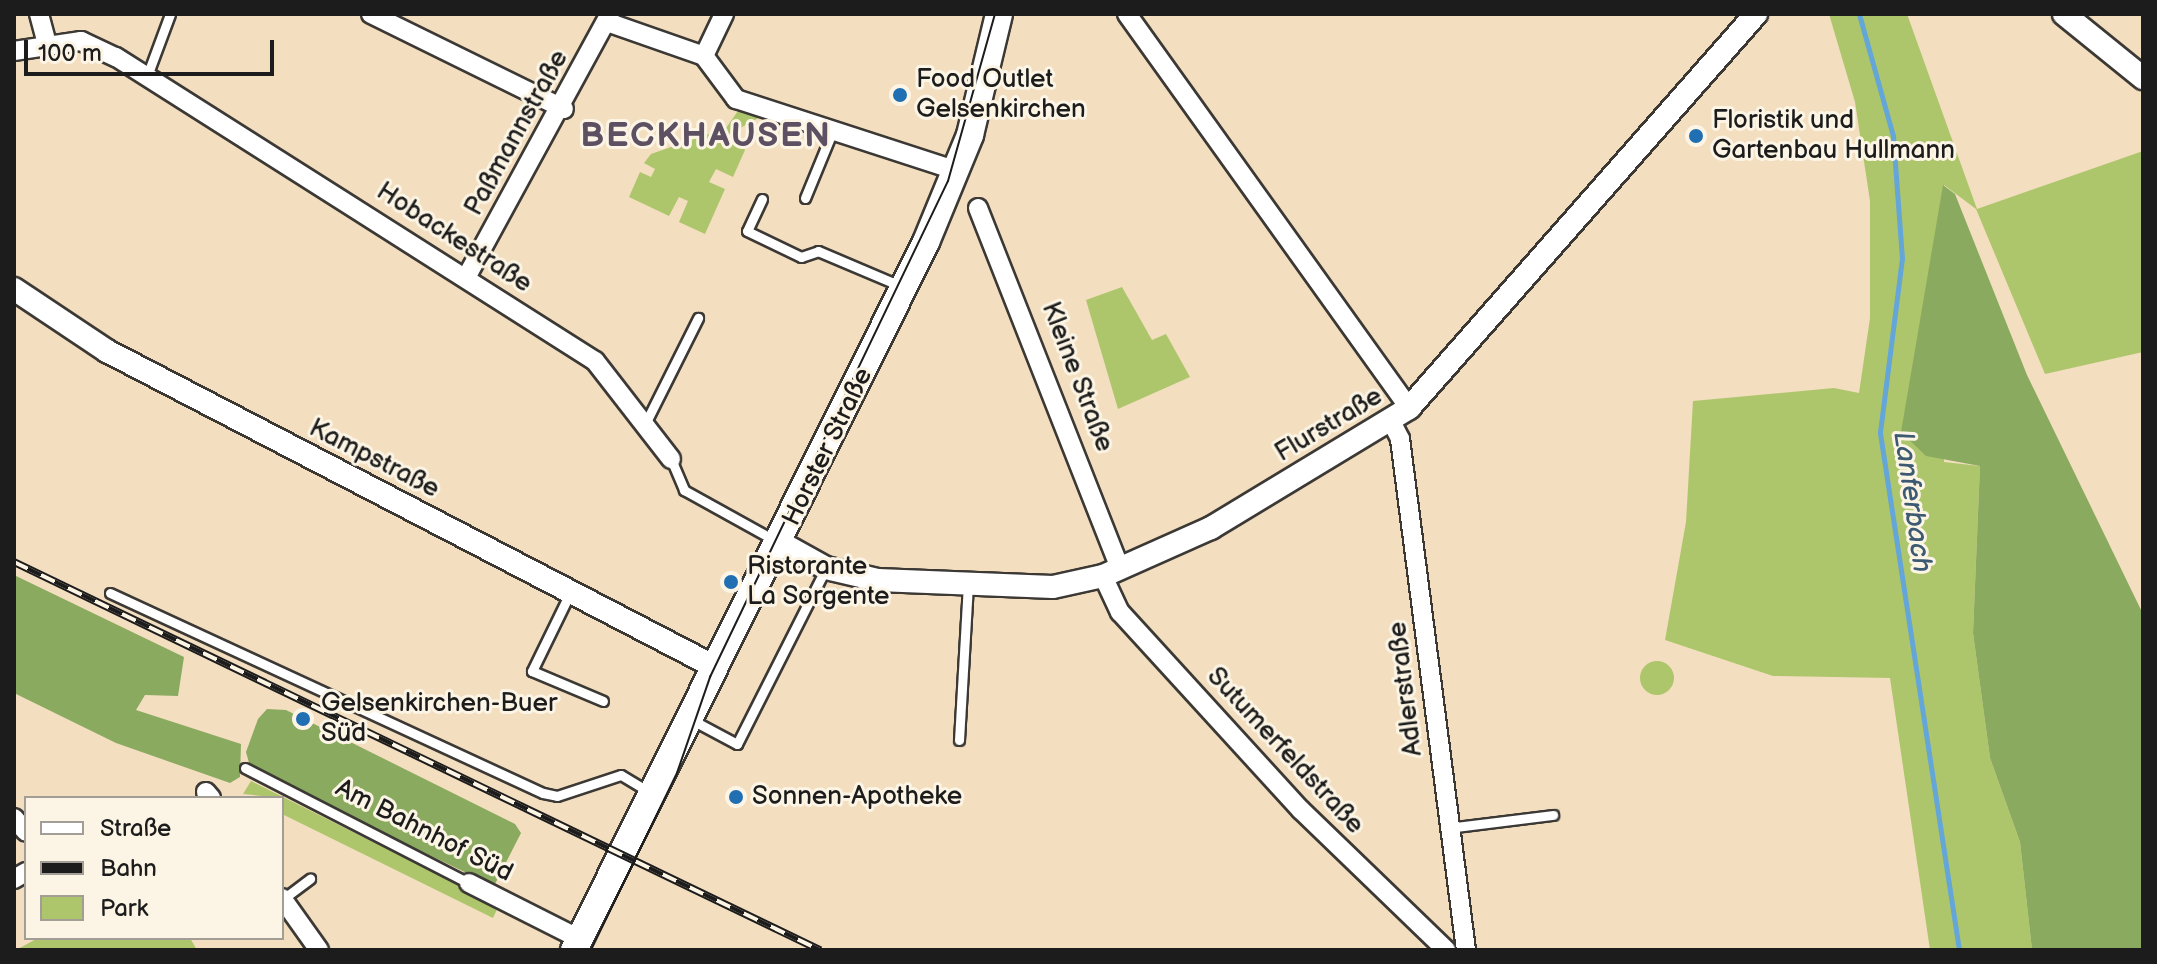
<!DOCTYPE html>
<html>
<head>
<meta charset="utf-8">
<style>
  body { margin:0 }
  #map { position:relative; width:2157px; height:964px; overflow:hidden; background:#f3dec0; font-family:"Balsamiq Sans",sans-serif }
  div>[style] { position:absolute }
  .green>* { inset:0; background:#aec66b }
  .round { border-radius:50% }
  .forest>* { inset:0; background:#8aab5f }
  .stream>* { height:5px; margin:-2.5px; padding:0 2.5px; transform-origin:2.5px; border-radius:2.5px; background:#64a6d8 }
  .roads { filter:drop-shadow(2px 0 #3c3935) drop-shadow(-2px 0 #3c3935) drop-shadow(0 2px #3c3935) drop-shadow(0 -2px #3c3935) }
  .service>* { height:9px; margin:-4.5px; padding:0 4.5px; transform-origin:4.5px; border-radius:4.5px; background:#fff }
  .minor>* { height:18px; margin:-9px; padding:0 9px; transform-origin:9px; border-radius:9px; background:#fff }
  .tertiary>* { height:22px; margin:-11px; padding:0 11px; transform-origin:11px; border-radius:11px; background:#fff }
  .secondary>* { height:26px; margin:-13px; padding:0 13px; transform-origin:13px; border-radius:13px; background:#fff }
  .tram>* { height:2px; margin:-1px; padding:0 1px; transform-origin:1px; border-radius:1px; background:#1c1c1c }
  .rail>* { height:8px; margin-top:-4px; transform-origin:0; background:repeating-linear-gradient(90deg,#fcf5e5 0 15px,#1c1c1c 0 30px); box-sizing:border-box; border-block:2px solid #1c1c1c }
  .dots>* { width:22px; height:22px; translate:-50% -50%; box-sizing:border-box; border:4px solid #fcf5e5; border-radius:50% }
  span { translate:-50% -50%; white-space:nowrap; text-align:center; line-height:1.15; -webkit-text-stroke:6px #fcf5e5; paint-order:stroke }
  .poi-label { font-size:26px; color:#1c1c1c }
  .left { translate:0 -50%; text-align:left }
  .street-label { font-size:26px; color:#1c1c1c }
  .water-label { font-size:28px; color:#3c5a71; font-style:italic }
  .district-label { font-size:34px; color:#5d5063; font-weight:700; letter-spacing:2px }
  .frame { position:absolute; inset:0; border:16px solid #1c1c1c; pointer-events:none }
  .legend { position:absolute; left:24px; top:796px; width:260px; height:144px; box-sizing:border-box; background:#fcf5e5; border:2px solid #a29e95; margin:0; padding:10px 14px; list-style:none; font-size:24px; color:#1c1c1c }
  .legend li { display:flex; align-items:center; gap:16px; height:40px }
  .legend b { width:40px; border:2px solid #a29e95 }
  .scale { position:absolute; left:24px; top:40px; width:250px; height:36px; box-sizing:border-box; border:4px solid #1c1c1c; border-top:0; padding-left:10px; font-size:24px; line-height:28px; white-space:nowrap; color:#1c1c1c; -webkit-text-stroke:6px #fcf5e5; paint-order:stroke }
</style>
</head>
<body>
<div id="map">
  <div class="green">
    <i style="clip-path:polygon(1829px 14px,1907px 14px,1977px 209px,2143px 151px,2143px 352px,2045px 374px,1976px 209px,1944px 185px,1944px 462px,1980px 466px,1973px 633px,1990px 758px,2020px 842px,2032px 950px,1930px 950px,1890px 678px,1773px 676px,1665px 640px,1686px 522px,1693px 401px,1834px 388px,1859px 393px,1870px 318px,1870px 201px,1855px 102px)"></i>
    <i style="clip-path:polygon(740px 108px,764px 115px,722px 138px,726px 147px,740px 142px,745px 150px,733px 177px,716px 169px,709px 182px,725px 189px,705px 234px,679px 222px,688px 201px,679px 197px,669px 216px,629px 197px,640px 172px,651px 177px,655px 169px,644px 163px,651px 154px,726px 128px)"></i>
    <i style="clip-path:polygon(1122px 287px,1152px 340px,1166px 334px,1190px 377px,1118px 409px,1086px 300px)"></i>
    <i class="round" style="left:1640px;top:661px;width:34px;height:34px"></i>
    <i style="clip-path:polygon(251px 781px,499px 905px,493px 918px,282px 814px,282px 798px,243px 794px)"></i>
    <i style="clip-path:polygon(38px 938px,190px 938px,197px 950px,16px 950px)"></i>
  </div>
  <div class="forest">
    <i style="clip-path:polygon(1943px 185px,1955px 194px,2027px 375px,2143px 614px,2143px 950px,2032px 950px,2020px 842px,1990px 758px,1973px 633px,1980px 466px,1926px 456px,1901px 432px)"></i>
    <i style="clip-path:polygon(14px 575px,184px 657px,178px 696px,145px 695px,136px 710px,241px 744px,240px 777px,230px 783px,116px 743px,14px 693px)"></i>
    <i style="clip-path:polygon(286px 710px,515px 824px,521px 833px,494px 886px,251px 770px,246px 752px,258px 719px,267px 709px)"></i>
  </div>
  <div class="stream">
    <i style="left:1859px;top:14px;width:127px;rotate:74.4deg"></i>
    <i style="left:1893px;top:136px;width:122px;rotate:85.8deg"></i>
    <i style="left:1902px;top:258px;width:176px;rotate:97.2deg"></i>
    <i style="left:1880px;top:433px;width:523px;rotate:81.31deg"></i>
  </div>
  <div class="roads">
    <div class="service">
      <i style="left:147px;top:76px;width:66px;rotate:-69.6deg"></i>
      <i style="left:805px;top:198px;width:74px;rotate:-67.6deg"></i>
      <i style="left:762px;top:199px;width:35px;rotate:115deg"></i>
      <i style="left:747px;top:231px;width:60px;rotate:25.7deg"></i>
      <i style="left:801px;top:257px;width:18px;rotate:-19deg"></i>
      <i style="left:818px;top:251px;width:90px;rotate:22.9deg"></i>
      <i style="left:644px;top:426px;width:121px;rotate:-63.4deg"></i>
      <i style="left:671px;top:459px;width:34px;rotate:67deg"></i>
      <i style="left:684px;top:490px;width:105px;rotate:29deg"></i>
      <i style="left:110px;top:593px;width:477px;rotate:24.8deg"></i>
      <i style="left:543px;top:793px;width:14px;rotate:12deg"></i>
      <i style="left:557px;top:796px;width:67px;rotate:-18.2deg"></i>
      <i style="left:621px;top:775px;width:33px;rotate:31deg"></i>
      <i style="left:570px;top:593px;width:87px;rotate:116deg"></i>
      <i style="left:532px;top:671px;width:77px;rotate:22.9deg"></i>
      <i style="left:692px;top:720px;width:51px;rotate:28.1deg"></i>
      <i style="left:737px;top:744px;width:197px;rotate:-63.2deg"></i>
      <i style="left:959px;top:740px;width:156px;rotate:-86.7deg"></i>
      <i style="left:245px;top:768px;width:252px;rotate:27.2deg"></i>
      <i style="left:1448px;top:828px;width:106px;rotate:-7.1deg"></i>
      <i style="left:283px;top:899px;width:34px;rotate:-37deg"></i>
    </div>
    <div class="minor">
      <i style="left:39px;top:14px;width:28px;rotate:75deg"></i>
      <i style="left:371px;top:14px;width:215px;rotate:26.2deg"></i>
      <i style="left:1127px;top:14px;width:485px;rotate:54.4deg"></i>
      <i style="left:607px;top:22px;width:103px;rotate:19.3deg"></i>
      <i style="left:704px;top:56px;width:47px;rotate:-64.5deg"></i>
      <i style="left:14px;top:51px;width:68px;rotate:-8.5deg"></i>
      <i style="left:81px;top:41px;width:38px;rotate:25deg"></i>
      <i style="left:116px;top:57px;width:567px;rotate:32.4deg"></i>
      <i style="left:595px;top:361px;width:124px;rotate:52.2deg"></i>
      <i style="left:704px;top:56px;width:54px;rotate:53.3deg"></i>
      <i style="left:736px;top:99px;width:232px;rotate:18deg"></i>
      <i style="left:978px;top:208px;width:387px;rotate:68.5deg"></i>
      <i style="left:467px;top:276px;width:298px;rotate:-61.4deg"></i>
      <i style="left:1392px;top:423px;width:18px;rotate:63deg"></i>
      <i style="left:1400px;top:439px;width:515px;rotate:82.64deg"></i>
      <i style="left:1103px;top:576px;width:40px;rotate:65deg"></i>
      <i style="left:1120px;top:612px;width:268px;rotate:47.6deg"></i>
      <i style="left:1301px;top:810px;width:202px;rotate:44deg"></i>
      <i style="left:206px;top:792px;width:8px;rotate:50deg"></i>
      <i style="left:14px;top:818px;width:18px;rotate:49deg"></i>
      <i style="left:14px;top:879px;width:14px;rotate:-30deg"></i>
      <i style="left:469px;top:883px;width:124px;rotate:26.8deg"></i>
      <i style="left:282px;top:898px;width:64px;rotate:54.6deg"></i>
    </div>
    <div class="tertiary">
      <i style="left:2064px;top:14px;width:102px;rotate:39deg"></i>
      <i style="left:14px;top:289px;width:112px;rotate:33.7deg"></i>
      <i style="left:107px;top:351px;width:685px;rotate:27.46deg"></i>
      <i style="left:781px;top:543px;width:51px;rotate:29.1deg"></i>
      <i style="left:826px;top:568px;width:53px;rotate:13deg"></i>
      <i style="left:878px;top:580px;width:175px;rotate:2.3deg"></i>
      <i style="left:1053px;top:587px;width:51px;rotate:-12.4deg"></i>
      <i style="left:1103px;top:576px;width:118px;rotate:-24deg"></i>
      <i style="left:1211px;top:528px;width:232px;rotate:-31.2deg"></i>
      <i style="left:1409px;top:408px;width:525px;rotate:-48.63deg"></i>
    </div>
    <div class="secondary">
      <i style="left:574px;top:950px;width:791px;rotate:-63.56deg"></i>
      <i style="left:926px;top:242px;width:116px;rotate:-67.6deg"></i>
      <i style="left:970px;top:135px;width:124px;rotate:-76.5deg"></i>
    </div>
  </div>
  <div class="tram">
    <i style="left:591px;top:950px;width:197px;rotate:-64.1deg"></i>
    <i style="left:677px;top:773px;width:102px;rotate:-71deg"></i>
    <i style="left:710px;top:677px;width:550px;rotate:-64.37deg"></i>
    <i style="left:948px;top:181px;width:173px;rotate:-74.3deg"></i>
  </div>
  <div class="rail">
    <i style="left:14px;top:562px;width:895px;rotate:25.71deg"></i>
  </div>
  <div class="dots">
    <i style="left:900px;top:95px;background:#1f6fb2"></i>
    <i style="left:1696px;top:136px;background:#1f6fb2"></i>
    <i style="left:731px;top:582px;background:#1f6fb2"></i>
    <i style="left:303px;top:719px;background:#1f6fb2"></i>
    <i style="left:736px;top:797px;background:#1f6fb2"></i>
  </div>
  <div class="poi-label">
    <span class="left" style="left:916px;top:95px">Food Outlet<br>Gelsenkirchen</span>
    <span class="left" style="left:1712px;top:136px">Floristik und<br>Gartenbau Hullmann</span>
    <span class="left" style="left:747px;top:582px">Ristorante<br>La Sorgente</span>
    <span class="left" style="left:321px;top:719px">Gelsenkirchen-Buer<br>Süd</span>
    <span class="left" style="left:752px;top:797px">Sonnen-Apotheke</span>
  </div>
  <div class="street-label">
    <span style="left:517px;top:133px;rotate:-61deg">Paßmannstraße</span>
    <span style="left:454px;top:238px;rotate:33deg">Hobackestraße</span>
    <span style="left:1077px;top:377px;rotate:69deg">Kleine Straße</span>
    <span style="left:1329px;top:425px;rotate:-31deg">Flurstraße</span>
    <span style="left:828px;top:447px;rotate:-64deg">Horster Straße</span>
    <span style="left:374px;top:459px;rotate:27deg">Kampstraße</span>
    <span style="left:1406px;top:689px;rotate:-97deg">Adlerstraße</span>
    <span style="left:1285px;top:751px;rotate:47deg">Sutumerfeldstraße</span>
    <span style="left:424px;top:831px;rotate:27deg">Am Bahnhof Süd</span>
  </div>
  <div class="water-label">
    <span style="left:1912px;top:502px;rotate:82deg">Lanferbach</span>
  </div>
  <div class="district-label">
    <span style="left:706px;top:136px">BECKHAUSEN</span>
  </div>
  <div class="frame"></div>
  <ul class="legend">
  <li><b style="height:10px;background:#fff"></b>Straße</li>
  <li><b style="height:10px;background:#1c1c1c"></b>Bahn</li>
  <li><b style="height:22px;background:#aec66b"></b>Park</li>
  </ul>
  <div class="scale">100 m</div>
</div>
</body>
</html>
